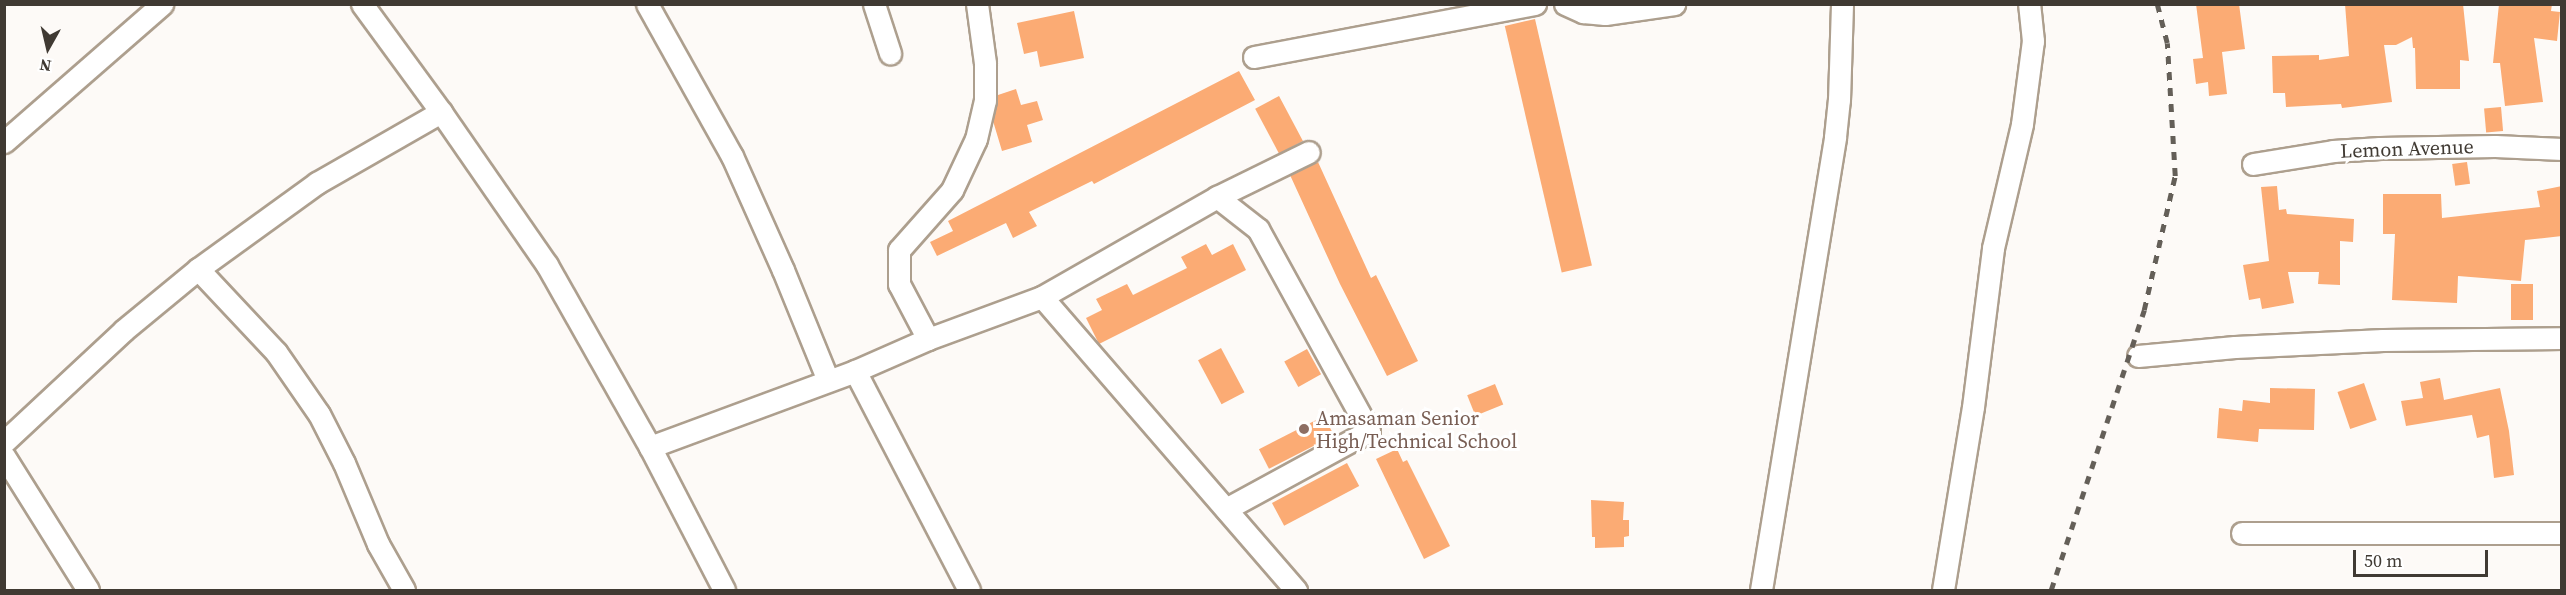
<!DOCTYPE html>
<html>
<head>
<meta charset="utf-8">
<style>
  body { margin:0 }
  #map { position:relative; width:2566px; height:595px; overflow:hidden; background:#fdfaf7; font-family:"Source Serif 4",serif }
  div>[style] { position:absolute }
  .building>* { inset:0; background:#fbab74; transform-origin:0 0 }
  .roads { filter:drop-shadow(2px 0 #ad9f8e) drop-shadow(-2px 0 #ad9f8e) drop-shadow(0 2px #ad9f8e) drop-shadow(0 -2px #ad9f8e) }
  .minor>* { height:21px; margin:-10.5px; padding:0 10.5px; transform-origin:10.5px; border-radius:10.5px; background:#fff }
  .rail>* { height:4.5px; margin-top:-2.25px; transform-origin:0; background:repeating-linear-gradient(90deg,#645f58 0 8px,transparent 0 16px) }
  .dots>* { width:16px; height:16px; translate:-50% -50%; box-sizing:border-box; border:3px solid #fff; border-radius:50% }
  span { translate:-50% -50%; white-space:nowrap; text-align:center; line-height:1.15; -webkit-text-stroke:6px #fff; paint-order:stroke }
  .street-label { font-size:20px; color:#403a33 }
  .education-label { font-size:20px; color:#785e54 }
  .left { translate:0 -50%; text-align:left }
  .frame { position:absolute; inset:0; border:6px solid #403a33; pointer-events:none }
  .north { position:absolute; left:18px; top:18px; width:60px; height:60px; -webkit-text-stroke:4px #fff; paint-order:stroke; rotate:188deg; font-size:16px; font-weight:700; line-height:24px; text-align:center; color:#403a33 }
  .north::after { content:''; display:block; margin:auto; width:21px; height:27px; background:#403a33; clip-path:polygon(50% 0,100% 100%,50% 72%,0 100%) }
  .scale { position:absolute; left:2353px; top:550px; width:135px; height:27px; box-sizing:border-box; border:3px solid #403a33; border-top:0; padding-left:8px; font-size:18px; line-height:21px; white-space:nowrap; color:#403a33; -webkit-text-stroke:4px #fff; paint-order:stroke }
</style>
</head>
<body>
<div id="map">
  <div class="building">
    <i style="clip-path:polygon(2196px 4px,2239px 4px,2245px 49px,2222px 52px,2227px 94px,2209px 96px,2208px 82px,2196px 84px,2193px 59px,2203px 58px)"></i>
    <i style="clip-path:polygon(2345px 4px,2463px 4px,2469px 61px,2460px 60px,2460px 89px,2416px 89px,2415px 48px,2413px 48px,2412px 37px,2396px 45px,2384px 45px,2392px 102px,2342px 108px,2341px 104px,2286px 107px,2285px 93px,2273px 93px,2272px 56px,2319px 55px,2319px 60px,2349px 56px)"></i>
    <i style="clip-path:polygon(2499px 4px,2552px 4px,2551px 11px,2560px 12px,2557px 41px,2534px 38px,2543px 102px,2505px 106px,2500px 63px,2493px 63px)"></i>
    <i style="clip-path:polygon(1074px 11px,1084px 58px,1040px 67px,1037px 51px,1024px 54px,1017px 23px)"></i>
    <i style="left:1535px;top:19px;width:253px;height:31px;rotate:77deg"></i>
    <i style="clip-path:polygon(1239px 71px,1255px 100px,1094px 184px,1092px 181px,1029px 212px,1037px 226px,1013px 238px,1006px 223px,937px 256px,930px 242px,953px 231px,948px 221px)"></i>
    <i style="clip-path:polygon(1016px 89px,1021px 105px,1037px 101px,1043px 120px,1027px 125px,1032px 142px,1002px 151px,993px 121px,998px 95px)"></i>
    <i style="left:1279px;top:96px;width:51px;height:27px;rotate:62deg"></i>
    <i style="left:2501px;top:107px;width:24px;height:17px;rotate:85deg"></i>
    <i style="clip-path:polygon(1318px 162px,1371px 278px,1376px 275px,1418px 361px,1387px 376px,1340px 284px,1290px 175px)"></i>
    <i style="left:2467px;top:162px;width:22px;height:15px;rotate:82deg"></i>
    <i style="clip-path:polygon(2277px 186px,2279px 210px,2286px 209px,2287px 214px,2354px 219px,2353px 242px,2340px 241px,2340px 285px,2318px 284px,2319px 272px,2288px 272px,2294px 303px,2262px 309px,2260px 298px,2249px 300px,2243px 265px,2269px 261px,2261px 187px)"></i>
    <i style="clip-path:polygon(2562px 186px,2562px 236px,2525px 240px,2521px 281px,2458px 276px,2457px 303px,2392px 300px,2395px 234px,2383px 234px,2383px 194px,2441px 194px,2442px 218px,2540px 207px,2537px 191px)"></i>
    <i style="clip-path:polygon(1206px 244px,1212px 255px,1233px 244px,1246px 270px,1099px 344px,1086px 318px,1102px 310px,1096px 299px,1127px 284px,1133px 295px,1187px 268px,1181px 257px)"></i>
    <i style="left:2511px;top:284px;width:22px;height:36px"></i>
    <i style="left:1221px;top:348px;width:50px;height:26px;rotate:62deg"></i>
    <i style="left:1307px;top:349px;width:29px;height:26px;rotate:61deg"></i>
    <i style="clip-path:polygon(2440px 378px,2444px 400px,2500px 388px,2509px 431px,2514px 475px,2494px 478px,2489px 435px,2477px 438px,2472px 415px,2406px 426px,2401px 401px,2423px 398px,2420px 382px)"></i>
    <i style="left:2364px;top:383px;width:39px;height:28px;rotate:71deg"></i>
    <i style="left:1495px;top:384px;width:22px;height:30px;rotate:68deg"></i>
    <i style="clip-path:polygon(2270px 388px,2315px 389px,2314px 430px,2259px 429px,2258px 442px,2217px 438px,2219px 408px,2242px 411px,2243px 400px,2270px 403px)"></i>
    <i style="left:1324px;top:416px;width:22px;height:73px;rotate:63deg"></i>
    <i style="clip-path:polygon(1397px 449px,1403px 462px,1407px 460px,1450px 546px,1424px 559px,1376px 459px)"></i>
    <i style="left:1347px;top:463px;width:26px;height:85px;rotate:62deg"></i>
    <i style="clip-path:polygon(1591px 500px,1624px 502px,1623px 520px,1629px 520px,1629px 536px,1624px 537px,1624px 547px,1595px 548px,1595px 537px,1592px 537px)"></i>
  </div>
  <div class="roads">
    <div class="minor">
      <i style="left:362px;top:4px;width:134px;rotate:53.8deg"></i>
      <i style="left:441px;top:112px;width:186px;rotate:55.3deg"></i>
      <i style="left:547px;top:265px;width:209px;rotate:60.5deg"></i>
      <i style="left:650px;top:447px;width:161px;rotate:62.6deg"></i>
      <i style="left:647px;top:4px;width:174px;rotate:60.8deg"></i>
      <i style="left:732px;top:156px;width:125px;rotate:65.9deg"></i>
      <i style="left:783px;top:270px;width:119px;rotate:67.8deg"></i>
      <i style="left:874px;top:4px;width:52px;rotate:71.9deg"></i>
      <i style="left:1565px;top:4px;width:20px;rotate:24deg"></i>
      <i style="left:1583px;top:12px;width:22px;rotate:5deg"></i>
      <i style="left:1605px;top:14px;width:70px;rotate:-8.2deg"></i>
      <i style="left:1254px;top:57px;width:286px;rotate:-10.7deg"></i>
      <i style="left:4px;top:142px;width:210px;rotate:-41.1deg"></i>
      <i style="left:2253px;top:164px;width:81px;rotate:-9.2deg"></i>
      <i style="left:2333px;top:151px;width:47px;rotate:-3.7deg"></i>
      <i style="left:2380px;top:148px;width:115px;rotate:-1deg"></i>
      <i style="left:2495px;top:146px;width:67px;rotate:2.6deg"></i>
      <i style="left:1217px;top:197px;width:52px;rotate:38deg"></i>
      <i style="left:1258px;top:229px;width:230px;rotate:61.2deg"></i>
      <i style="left:1369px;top:431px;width:163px;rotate:151.4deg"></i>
      <i style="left:198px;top:269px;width:114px;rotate:46.8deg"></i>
      <i style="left:276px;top:352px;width:75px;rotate:55.3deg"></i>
      <i style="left:319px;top:414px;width:55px;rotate:63deg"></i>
      <i style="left:344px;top:463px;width:88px;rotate:67.2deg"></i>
      <i style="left:378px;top:544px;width:53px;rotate:60.5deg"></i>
      <i style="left:1042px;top:297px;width:388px;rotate:49.1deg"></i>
      <i style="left:928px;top:339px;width:62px;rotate:-117.8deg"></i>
      <i style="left:899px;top:284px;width:34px;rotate:-90deg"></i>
      <i style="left:899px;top:250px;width:80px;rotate:-48.5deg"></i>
      <i style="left:952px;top:190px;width:56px;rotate:-64.8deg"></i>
      <i style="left:976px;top:139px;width:40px;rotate:-77deg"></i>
      <i style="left:985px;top:100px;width:37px;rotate:-90deg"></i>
      <i style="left:985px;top:63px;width:60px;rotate:-97.7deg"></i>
      <i style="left:2138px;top:356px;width:97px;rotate:-5.3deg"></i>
      <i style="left:2235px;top:347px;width:148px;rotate:-2.7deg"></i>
      <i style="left:2383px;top:340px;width:179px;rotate:-0.6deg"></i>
      <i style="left:855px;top:371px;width:247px;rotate:62.5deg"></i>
      <i style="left:4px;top:442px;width:164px;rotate:-43deg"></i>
      <i style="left:124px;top:330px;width:96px;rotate:-39.5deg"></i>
      <i style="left:198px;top:269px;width:147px;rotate:-35.9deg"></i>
      <i style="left:317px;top:183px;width:143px;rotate:-29.8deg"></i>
      <i style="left:650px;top:447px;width:219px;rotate:-20.3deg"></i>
      <i style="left:855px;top:371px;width:80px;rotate:-23.7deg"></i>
      <i style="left:928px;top:339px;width:121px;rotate:-20.2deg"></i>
      <i style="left:1042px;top:297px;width:202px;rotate:-29.7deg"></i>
      <i style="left:1217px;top:197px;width:102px;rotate:-26.1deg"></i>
      <i style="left:4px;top:456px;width:158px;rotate:57.9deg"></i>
      <i style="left:2242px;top:533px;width:320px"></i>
      <i style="left:1761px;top:590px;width:459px;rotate:-80.7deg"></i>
      <i style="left:1835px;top:137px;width:37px;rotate:-84deg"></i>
      <i style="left:1839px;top:100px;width:96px;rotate:-88.2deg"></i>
      <i style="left:1943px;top:590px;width:185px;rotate:-80.7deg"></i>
      <i style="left:1973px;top:407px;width:160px;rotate:-82.8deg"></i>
      <i style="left:1993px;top:248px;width:127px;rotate:-76.8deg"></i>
      <i style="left:2022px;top:124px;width:84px;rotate:-82.5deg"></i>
      <i style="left:2033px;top:41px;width:37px;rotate:-96deg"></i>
    </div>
  </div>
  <div class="rail">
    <i style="left:2051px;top:590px;width:295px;rotate:-71.6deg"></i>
    <i style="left:2144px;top:310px;width:138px;rotate:-77deg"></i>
    <i style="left:2175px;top:176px;width:133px;rotate:-93.4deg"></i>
    <i style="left:2167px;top:43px;width:40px;rotate:-104.4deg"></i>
  </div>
  <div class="dots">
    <i style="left:1304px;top:429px;background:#8d6e63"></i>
  </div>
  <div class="street-label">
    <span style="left:2407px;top:149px;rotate:-2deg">Lemon Avenue</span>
  </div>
  <div class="education-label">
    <span class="left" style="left:1316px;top:430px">Amasaman Senior<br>High/Technical School</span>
  </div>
  <div class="frame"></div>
  <div class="north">N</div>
  <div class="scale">50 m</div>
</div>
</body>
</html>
